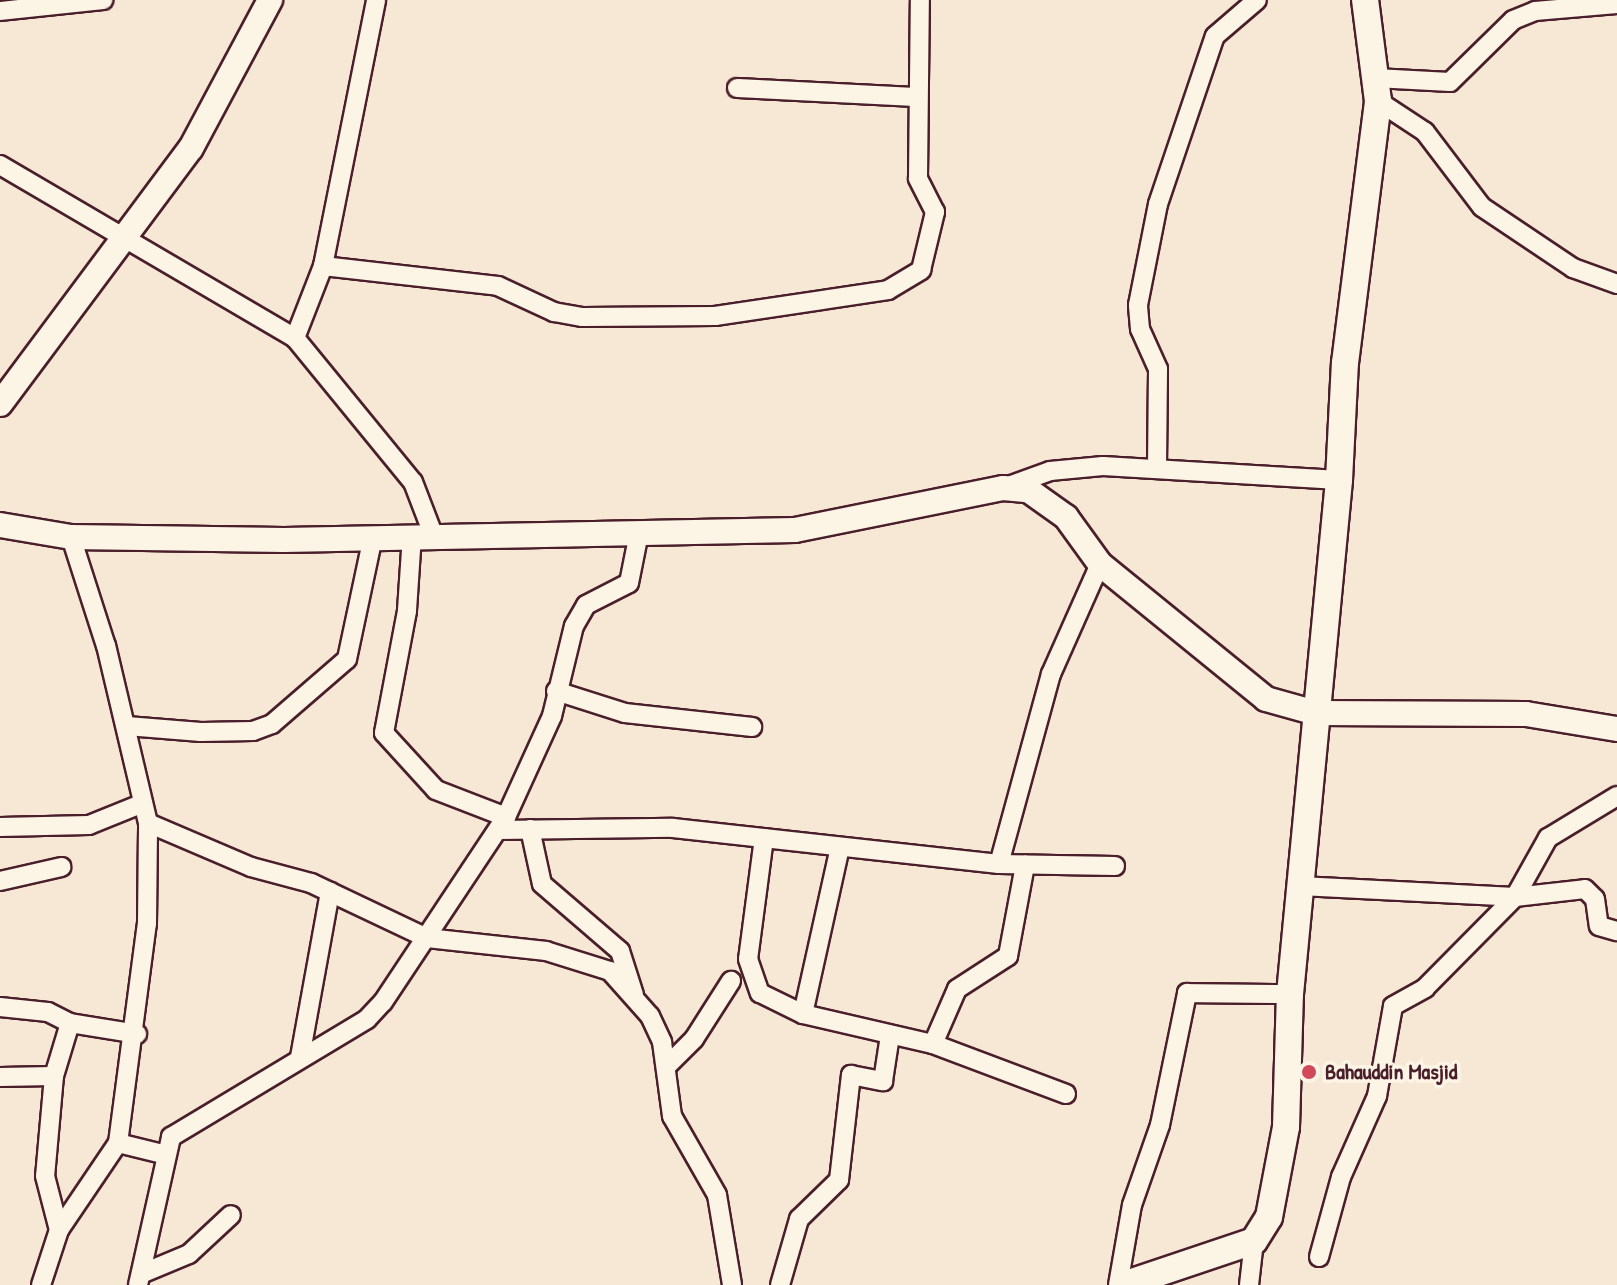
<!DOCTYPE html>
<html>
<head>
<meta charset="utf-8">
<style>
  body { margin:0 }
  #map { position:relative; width:1617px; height:1285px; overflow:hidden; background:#f7e8d5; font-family:"Patrick Hand",sans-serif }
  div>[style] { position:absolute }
  .roads { filter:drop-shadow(2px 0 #4a1f2b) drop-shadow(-2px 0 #4a1f2b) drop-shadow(0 2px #4a1f2b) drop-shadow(0 -2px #4a1f2b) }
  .minor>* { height:18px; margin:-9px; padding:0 9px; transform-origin:9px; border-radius:9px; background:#fcf5e5 }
  .tertiary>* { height:24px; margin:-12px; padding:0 12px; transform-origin:12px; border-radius:12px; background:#fcf5e5 }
  .secondary>* { height:26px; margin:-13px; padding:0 13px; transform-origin:13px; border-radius:13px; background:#fcf5e5 }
  .dots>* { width:22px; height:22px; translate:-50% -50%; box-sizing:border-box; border:4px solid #fcf5e5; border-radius:50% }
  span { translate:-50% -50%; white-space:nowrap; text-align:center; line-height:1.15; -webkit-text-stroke:7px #fcf5e5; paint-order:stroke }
  .poi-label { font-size:22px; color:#4a1f2b; font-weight:700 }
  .left { translate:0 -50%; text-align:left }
</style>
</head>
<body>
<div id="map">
  <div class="roads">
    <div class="minor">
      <i style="left:0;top:11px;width:104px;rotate:-6.1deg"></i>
      <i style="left:1375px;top:78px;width:75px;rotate:3.1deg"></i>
      <i style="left:1450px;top:82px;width:88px;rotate:-44.5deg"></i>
      <i style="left:1513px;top:20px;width:24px;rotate:-22deg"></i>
      <i style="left:1535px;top:11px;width:82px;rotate:-4.9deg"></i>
      <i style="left:737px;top:88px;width:179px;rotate:2.9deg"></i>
      <i style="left:1378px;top:101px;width:56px;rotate:33.4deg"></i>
      <i style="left:1425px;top:132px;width:94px;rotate:52.8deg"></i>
      <i style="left:1482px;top:207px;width:110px;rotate:33.8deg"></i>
      <i style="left:1573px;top:268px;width:47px;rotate:20deg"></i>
      <i style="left:0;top:165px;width:342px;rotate:30.4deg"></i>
      <i style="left:295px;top:338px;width:186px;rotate:50.7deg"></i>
      <i style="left:413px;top:482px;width:56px;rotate:69deg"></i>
      <i style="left:323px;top:266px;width:176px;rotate:6.5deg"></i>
      <i style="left:498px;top:286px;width:62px;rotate:24.9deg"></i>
      <i style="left:554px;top:312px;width:29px;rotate:10deg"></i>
      <i style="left:583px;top:317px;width:132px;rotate:-0.4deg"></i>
      <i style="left:715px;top:316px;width:175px;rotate:-8.5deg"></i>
      <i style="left:888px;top:290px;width:39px;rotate:-31deg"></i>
      <i style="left:921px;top:270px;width:60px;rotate:-76.4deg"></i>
      <i style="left:935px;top:212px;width:38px;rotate:-117deg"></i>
      <i style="left:918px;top:178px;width:178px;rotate:-89.4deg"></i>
      <i style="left:295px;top:338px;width:77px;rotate:-68.7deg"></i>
      <i style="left:323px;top:266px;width:271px;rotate:-78.7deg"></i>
      <i style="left:1157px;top:466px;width:97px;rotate:-89.4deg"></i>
      <i style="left:1158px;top:369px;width:44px;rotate:-114.2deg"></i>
      <i style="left:1140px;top:329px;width:24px;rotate:-95deg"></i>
      <i style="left:1138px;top:305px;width:103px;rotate:-78.8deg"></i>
      <i style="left:1158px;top:204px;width:177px;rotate:-71.3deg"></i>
      <i style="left:1215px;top:36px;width:55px;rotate:-40.6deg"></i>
      <i style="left:1006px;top:487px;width:47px;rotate:-20deg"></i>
      <i style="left:1050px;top:471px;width:53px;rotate:-5.4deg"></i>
      <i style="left:1103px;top:466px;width:236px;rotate:3.4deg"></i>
      <i style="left:412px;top:535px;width:76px;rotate:93.8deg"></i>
      <i style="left:407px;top:611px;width:124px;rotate:100.7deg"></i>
      <i style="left:384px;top:733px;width:77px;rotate:47.6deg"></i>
      <i style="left:436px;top:790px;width:75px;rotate:21.1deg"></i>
      <i style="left:556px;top:691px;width:72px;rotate:17.7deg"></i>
      <i style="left:625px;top:713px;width:128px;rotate:6.3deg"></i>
      <i style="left:127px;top:726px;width:74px;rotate:4.6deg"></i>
      <i style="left:201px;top:732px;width:52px;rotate:-1.1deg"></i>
      <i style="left:253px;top:731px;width:20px;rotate:-20deg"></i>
      <i style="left:272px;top:724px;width:99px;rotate:-40.9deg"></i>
      <i style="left:347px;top:659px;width:125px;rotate:-78deg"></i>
      <i style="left:148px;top:823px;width:112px;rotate:23.1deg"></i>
      <i style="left:251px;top:867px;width:62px;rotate:14.9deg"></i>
      <i style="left:311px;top:883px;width:128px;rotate:25.4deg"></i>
      <i style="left:427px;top:938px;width:120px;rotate:6.2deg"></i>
      <i style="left:546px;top:951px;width:67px;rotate:17.4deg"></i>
      <i style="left:610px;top:971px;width:60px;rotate:48.4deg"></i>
      <i style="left:650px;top:1016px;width:29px;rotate:65deg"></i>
      <i style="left:662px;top:1042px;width:75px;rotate:82.3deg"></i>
      <i style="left:672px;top:1116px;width:91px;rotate:60.3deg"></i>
      <i style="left:717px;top:1195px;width:91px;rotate:80.5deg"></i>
      <i style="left:0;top:827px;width:89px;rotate:-1.3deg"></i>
      <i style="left:89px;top:825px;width:56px;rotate:-22deg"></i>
      <i style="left:530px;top:829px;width:56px;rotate:77.7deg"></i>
      <i style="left:542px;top:884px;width:103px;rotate:40.7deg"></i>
      <i style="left:620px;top:951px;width:46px;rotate:72.3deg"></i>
      <i style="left:499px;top:830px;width:174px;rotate:-0.7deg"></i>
      <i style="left:673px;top:828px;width:328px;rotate:6.3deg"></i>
      <i style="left:999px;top:864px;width:116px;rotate:1deg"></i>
      <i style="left:764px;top:838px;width:122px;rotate:97.5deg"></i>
      <i style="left:748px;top:959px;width:36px;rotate:71deg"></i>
      <i style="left:760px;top:993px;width:48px;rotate:26deg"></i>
      <i style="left:803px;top:1014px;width:133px;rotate:13deg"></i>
      <i style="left:933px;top:1044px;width:142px;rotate:20.6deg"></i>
      <i style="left:999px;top:864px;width:197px;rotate:-74.7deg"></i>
      <i style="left:1051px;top:674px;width:120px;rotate:-66deg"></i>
      <i style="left:0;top:881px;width:63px;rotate:-12.9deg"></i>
      <i style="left:1300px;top:886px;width:215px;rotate:2.9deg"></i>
      <i style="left:1515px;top:897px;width:70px;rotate:-6.5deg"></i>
      <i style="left:1585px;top:889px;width:14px;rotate:45deg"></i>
      <i style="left:1595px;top:899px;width:27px;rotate:82deg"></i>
      <i style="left:1599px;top:926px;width:19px;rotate:16deg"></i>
      <i style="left:0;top:1007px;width:48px;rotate:5.9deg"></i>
      <i style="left:48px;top:1012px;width:25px;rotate:27deg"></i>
      <i style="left:803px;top:1014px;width:171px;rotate:-77.5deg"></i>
      <i style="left:933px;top:1044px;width:60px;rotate:-66.4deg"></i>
      <i style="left:957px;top:989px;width:61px;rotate:-32.9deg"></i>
      <i style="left:1008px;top:956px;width:93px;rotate:-79.4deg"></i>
      <i style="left:300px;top:1057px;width:168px;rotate:-79.7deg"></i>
      <i style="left:668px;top:1065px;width:37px;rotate:-45deg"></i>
      <i style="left:694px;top:1039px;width:69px;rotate:-57.5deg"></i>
      <i style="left:54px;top:1076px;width:100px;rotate:95.1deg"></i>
      <i style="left:45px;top:1176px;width:56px;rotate:75.5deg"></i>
      <i style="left:0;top:1077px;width:54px;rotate:-1.1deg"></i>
      <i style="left:54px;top:1076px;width:55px;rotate:-73.2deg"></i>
      <i style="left:70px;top:1023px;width:68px;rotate:9.3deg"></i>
      <i style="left:118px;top:1143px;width:46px;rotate:13.7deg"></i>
      <i style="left:1319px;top:1257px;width:83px;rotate:-74.6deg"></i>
      <i style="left:1341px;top:1177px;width:89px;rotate:-66deg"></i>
      <i style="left:1377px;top:1096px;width:91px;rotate:-79.9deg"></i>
      <i style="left:1393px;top:1006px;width:37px;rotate:-29deg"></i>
      <i style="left:1425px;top:988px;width:128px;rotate:-45.3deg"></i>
      <i style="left:1515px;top:897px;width:68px;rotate:-60.8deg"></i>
      <i style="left:1548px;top:838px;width:81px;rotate:-31.3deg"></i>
      <i style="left:141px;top:1274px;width:52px;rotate:-22.6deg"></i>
      <i style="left:189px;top:1254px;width:57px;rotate:-42.9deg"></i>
      <i style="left:41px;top:1285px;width:58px;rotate:-71.9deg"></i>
      <i style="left:59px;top:1230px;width:105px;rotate:-55.9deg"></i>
      <i style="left:118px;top:1143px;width:221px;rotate:-82.5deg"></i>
      <i style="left:147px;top:924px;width:101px;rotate:-89.4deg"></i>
      <i style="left:148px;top:823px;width:182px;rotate:-103.3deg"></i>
      <i style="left:106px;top:646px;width:114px;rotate:-107.8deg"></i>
      <i style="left:138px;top:1285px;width:152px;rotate:-77.4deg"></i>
      <i style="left:171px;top:1137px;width:229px;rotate:-31deg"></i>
      <i style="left:367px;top:1019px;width:23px;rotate:-47deg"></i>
      <i style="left:383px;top:1002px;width:222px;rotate:-56.4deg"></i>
      <i style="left:506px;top:817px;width:111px;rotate:-65.5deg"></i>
      <i style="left:552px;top:716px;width:93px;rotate:-76.3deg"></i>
      <i style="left:574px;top:626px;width:24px;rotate:-60deg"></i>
      <i style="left:586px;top:605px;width:48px;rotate:-27.1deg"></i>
      <i style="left:629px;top:583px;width:51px;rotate:-78.7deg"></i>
      <i style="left:780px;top:1285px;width:69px;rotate:-73.9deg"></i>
      <i style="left:799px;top:1219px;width:56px;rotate:-44.3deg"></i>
      <i style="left:839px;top:1180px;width:106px;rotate:-83.5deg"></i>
      <i style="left:851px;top:1075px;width:33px;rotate:11deg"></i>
      <i style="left:883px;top:1081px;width:47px;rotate:-81.3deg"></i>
      <i style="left:1118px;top:1285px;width:81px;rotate:-80.1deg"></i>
      <i style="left:1132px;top:1205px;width:85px;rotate:-70.7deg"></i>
      <i style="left:1160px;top:1125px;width:135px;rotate:-78.4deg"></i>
      <i style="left:1187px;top:993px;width:103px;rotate:0.6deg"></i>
      <i style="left:1249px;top:1285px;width:44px;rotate:-83.5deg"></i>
    </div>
    <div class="tertiary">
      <i style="left:0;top:404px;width:319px;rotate:-53.3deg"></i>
      <i style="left:191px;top:148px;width:168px;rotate:-61.9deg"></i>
      <i style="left:0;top:525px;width:72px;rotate:9.6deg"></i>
      <i style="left:71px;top:537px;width:213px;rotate:0.8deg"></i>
      <i style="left:284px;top:540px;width:511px;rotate:-1.12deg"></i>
      <i style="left:795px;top:530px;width:212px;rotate:-11.4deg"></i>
      <i style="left:1003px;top:488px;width:25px;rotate:5deg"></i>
      <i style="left:1028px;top:490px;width:47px;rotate:35.4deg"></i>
      <i style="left:1066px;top:517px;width:58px;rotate:54.1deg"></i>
      <i style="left:1100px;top:564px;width:214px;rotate:39.1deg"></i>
      <i style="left:1266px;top:699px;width:52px;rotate:15.6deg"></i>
      <i style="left:1316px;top:713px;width:210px;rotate:0.3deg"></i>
      <i style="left:1526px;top:714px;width:92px;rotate:9.4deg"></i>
    </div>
    <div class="secondary">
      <i style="left:1123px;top:1285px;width:138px;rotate:-18.6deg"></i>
      <i style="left:1254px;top:1241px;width:28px;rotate:-58deg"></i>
      <i style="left:1269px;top:1217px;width:92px;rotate:-79.3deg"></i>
      <i style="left:1286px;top:1127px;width:133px;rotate:-88.3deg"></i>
      <i style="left:1290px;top:994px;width:516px;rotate:-84.55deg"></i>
      <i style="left:1339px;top:480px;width:117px;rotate:-87.1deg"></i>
      <i style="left:1345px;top:363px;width:264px;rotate:-82.8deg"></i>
      <i style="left:1378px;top:101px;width:102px;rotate:-97.3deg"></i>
    </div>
  </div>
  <div class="dots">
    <i style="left:1309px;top:1072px;background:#d1495b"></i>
  </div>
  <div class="poi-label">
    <span class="left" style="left:1325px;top:1072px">Bahauddin Masjid</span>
  </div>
</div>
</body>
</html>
